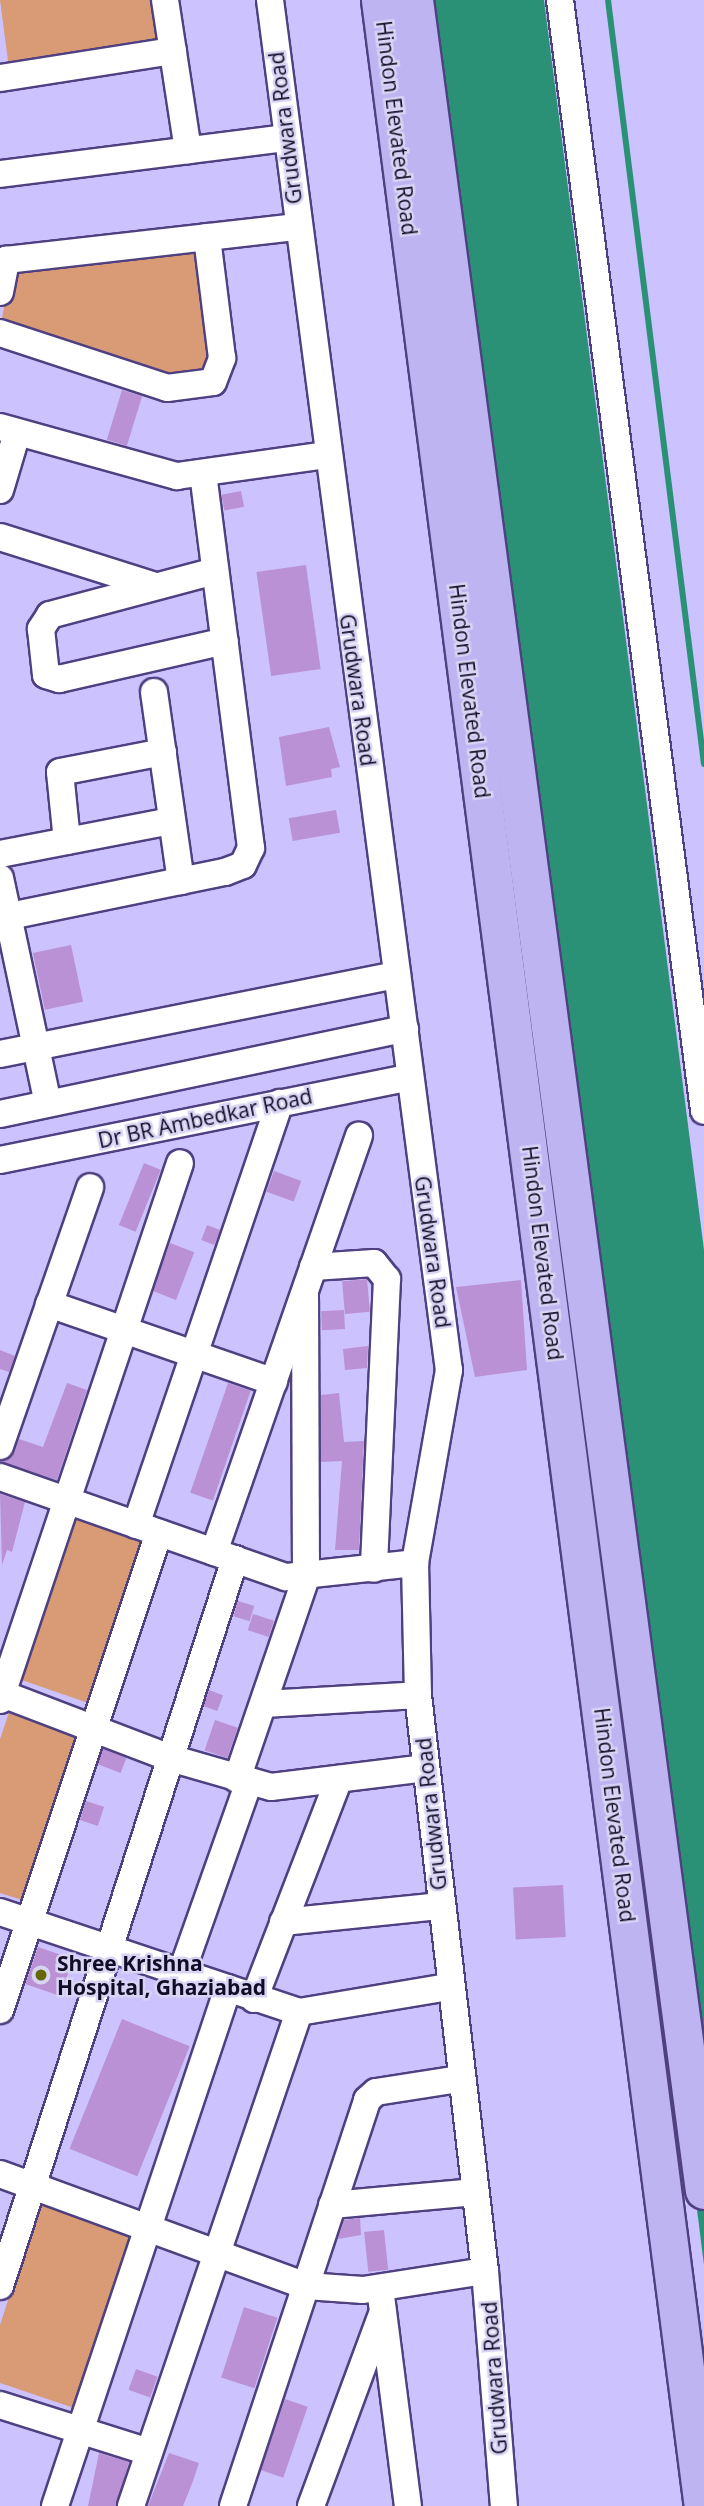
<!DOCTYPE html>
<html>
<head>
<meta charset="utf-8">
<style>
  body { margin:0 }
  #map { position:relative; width:704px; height:2506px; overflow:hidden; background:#ccc2fe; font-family:"Open Sans",sans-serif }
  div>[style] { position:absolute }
  .green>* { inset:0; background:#d99b76; transform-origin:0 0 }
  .water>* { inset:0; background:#2a9177 }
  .stream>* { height:6px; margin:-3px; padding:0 3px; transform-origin:3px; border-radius:3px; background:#2a9177 }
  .building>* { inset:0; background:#ba91d4; transform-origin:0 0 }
  .roads { filter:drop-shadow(2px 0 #4f4081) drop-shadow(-2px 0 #4f4081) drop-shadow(0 2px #4f4081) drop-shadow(0 -2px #4f4081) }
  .minor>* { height:26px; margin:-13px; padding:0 13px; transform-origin:13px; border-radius:13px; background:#fff }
  .highway>* { height:37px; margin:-18.5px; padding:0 18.5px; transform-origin:18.5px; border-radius:18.5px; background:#beb4f2 }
  .dots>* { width:19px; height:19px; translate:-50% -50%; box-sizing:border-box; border:4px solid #d8d4f3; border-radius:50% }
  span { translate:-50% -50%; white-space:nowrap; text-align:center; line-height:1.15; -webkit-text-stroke:5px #d8d4f3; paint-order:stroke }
  .street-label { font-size:21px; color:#110b25 }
  .poi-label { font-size:21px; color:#110b25; font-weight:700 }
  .left { translate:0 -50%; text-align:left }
</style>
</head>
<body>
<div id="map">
  <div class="green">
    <i style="clip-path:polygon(0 0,157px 0,163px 45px,9px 69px)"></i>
    <i style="clip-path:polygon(201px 245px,218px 375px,183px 380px,1px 324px,11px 266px)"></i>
    <i style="left:77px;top:1514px;width:73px;height:175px;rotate:19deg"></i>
    <i style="clip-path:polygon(13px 1701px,82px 1725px,22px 1900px,0 1893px,0 1739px)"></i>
    <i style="clip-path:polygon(42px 2196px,133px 2226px,74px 2408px,0 2383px,0 2325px)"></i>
  </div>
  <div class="water">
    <i style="clip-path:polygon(417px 0,544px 0,704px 1250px,704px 2265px)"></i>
  </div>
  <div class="stream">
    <i style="left:608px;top:0;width:770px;rotate:82.84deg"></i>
  </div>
  <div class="building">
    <i style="left:122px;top:390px;width:21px;height:52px;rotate:17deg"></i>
    <i style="left:241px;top:491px;width:16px;height:20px;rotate:79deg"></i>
    <i style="left:306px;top:565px;width:105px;height:50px;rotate:82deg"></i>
    <i style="clip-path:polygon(329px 727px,340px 767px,331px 769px,332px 777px,286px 786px,279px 737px)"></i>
    <i style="left:336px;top:810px;width:23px;height:48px;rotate:80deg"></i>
    <i style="left:71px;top:945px;width:58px;height:39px;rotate:78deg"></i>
    <i style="left:144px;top:1163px;width:18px;height:67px;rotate:22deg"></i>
    <i style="left:274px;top:1171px;width:29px;height:22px;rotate:20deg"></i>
    <i style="left:207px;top:1225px;width:14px;height:16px;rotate:21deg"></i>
    <i style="left:170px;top:1243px;width:26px;height:51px;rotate:21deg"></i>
    <i style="left:367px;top:1279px;width:33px;height:25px;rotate:85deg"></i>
    <i style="clip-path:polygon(521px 1280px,527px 1370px,475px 1377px,456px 1287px)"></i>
    <i style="left:344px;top:1310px;width:19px;height:23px;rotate:87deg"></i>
    <i style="clip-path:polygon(368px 1346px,367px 1368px,345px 1370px,343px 1349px)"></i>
    <i style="clip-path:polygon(0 1350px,15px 1356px,9px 1372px,0 1369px)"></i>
    <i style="clip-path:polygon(67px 1383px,87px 1390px,57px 1480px,0 1462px,11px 1457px,19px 1439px,43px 1447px)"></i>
    <i style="left:228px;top:1383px;width:24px;height:116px;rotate:19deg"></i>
    <i style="clip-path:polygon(339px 1393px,344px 1442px,364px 1441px,359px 1550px,335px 1550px,342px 1461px,321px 1462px,321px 1395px)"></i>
    <i style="clip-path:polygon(0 1494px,25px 1502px,12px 1552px,7px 1550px,2px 1565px)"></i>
    <i style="left:238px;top:1601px;width:17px;height:16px;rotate:17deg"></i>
    <i style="left:253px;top:1614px;width:22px;height:17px;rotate:18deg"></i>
    <i style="left:209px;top:1690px;width:15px;height:17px;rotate:20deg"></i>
    <i style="left:215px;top:1720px;width:24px;height:32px;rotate:19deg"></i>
    <i style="left:103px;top:1749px;width:25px;height:16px;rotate:21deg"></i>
    <i style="left:86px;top:1801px;width:19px;height:20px;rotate:18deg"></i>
    <i style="left:563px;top:1885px;width:52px;height:50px;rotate:87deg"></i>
    <i style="left:38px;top:1947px;width:37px;height:39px;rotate:19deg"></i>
    <i style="left:122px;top:2019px;width:73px;height:140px;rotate:22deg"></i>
    <i style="clip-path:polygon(360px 2218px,361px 2235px,338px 2239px,344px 2220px)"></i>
    <i style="left:384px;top:2230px;width:40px;height:20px;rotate:84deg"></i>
    <i style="left:244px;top:2307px;width:35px;height:74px;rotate:18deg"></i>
    <i style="left:136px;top:2369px;width:23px;height:22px;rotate:20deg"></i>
    <i style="left:285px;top:2399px;width:24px;height:75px;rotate:19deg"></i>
    <i style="clip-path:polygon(99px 2453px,129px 2462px,116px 2506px,88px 2506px)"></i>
    <i style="clip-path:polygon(169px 2453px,199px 2463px,193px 2481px,183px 2506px,148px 2506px)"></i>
  </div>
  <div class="roads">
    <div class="minor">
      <i style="left:165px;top:0;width:152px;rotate:81.3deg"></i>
      <i style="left:270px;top:0;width:1382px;rotate:82.56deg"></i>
      <i style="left:449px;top:1370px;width:196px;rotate:100deg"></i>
      <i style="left:415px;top:1563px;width:132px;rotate:88.7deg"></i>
      <i style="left:418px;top:1695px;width:580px;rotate:83.37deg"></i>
      <i style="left:485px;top:2271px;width:236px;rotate:85.4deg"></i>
      <i style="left:560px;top:0;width:1120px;rotate:82.61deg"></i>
      <i style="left:0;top:78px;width:175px;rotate:-8.9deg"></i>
      <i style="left:0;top:174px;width:288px;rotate:-7.2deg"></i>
      <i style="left:0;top:292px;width:33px;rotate:-79deg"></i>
      <i style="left:6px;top:260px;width:293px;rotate:-6.5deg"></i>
      <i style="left:0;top:333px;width:176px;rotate:18.2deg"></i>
      <i style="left:167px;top:388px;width:46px;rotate:-7.4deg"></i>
      <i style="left:213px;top:382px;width:26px;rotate:-69deg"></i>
      <i style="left:222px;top:358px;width:122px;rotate:-97.1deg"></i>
      <i style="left:0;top:427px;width:184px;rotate:15.5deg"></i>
      <i style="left:177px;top:476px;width:150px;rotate:-8deg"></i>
      <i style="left:0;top:490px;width:59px;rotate:-73.4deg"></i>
      <i style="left:0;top:537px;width:159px;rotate:17.5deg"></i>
      <i style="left:215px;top:571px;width:171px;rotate:165.1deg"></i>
      <i style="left:50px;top:615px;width:17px;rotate:123deg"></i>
      <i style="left:41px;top:629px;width:46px;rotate:83.8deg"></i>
      <i style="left:46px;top:675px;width:14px;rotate:17deg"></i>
      <i style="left:59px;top:679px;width:170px;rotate:-12.9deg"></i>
      <i style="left:154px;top:692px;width:191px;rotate:81.9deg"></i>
      <i style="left:67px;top:841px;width:69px;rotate:-95.8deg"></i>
      <i style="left:60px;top:772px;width:105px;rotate:-11deg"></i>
      <i style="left:0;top:854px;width:174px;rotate:-10.9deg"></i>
      <i style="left:0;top:878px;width:230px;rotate:78deg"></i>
      <i style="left:0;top:918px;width:230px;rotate:-11.6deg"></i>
      <i style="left:225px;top:872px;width:19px;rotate:-21deg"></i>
      <i style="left:243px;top:865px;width:19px;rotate:-65deg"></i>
      <i style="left:251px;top:848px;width:376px;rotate:-97.3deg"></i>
      <i style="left:0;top:1054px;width:405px;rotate:-11.3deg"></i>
      <i style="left:0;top:1114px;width:414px;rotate:-11.9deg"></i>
      <i style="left:0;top:1160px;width:418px;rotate:-11.4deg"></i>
      <i style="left:313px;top:1267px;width:61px;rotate:-3.8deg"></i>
      <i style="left:374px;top:1263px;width:21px;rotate:51deg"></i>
      <i style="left:387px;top:1279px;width:290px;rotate:92.6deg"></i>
      <i style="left:49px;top:1304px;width:238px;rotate:19.1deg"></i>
      <i style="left:0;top:1446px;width:274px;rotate:-70.8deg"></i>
      <i style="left:0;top:1477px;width:303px;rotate:19.3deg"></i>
      <i style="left:286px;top:1577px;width:130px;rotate:-6.2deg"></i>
      <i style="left:136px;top:1525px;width:446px;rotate:-71.2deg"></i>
      <i style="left:214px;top:1552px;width:441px;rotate:-70.8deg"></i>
      <i style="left:0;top:1693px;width:182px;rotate:20.9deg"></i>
      <i style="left:170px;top:1758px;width:105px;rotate:16deg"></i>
      <i style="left:271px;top:1787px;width:156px;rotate:-7deg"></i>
      <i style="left:0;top:1700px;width:566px;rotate:-71.47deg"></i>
      <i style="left:264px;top:1704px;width:154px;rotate:-3.3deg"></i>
      <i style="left:237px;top:1779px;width:213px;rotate:-71.1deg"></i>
      <i style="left:306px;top:1577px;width:284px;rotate:-90.2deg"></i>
      <i style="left:0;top:1912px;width:315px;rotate:18.5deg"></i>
      <i style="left:299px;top:2012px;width:152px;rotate:-9.5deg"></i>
      <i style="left:283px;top:1922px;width:159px;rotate:-5.8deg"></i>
      <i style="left:182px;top:1971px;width:201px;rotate:-70.5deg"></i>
      <i style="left:254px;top:1999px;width:236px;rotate:-68.9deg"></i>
      <i style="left:0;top:2010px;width:503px;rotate:-71.57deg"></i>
      <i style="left:0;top:2174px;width:326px;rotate:20.1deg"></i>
      <i style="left:306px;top:2286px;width:57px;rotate:4deg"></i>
      <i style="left:363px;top:2290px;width:123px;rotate:-8.9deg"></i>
      <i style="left:332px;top:2205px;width:144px;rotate:-5.2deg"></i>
      <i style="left:0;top:2286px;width:764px;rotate:-72.09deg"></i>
      <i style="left:380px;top:2288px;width:220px;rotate:82.7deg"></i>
      <i style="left:0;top:2405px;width:156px;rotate:17.5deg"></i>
      <i style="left:55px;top:2506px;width:546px;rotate:-71.53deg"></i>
      <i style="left:131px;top:2506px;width:522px;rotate:-71.22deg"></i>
      <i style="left:233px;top:2506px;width:428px;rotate:-71.7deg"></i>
      <i style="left:367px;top:2100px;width:12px;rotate:-42deg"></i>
      <i style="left:376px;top:2092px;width:84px;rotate:-8.9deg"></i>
      <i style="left:311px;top:2506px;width:202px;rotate:-69.7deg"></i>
    </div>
    <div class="highway">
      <i style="left:380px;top:0;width:2527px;rotate:82.66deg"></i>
      <i style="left:414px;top:0;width:2209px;rotate:82.46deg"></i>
    </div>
  </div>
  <div class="dots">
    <i style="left:41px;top:1975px;background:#656805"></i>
  </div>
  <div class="street-label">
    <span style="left:285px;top:128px;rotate:-97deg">Grudwara Road</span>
    <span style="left:397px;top:128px;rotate:83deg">Hindon Elevated Road</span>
    <span style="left:358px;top:690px;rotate:82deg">Grudwara Road</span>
    <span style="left:470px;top:691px;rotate:83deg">Hindon Elevated Road</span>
    <span style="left:205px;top:1118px;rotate:-12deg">Dr BR Ambedkar Road</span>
    <span style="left:433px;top:1252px;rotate:82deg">Grudwara Road</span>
    <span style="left:543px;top:1253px;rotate:83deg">Hindon Elevated Road</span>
    <span style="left:431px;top:1814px;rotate:-96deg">Grudwara Road</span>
    <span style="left:615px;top:1815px;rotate:83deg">Hindon Elevated Road</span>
    <span style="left:494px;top:2378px;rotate:-94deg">Grudwara Road</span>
  </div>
  <div class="poi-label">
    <span class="left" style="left:57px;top:1975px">Shree Krishna<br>Hospital, Ghaziabad</span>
  </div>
</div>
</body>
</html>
